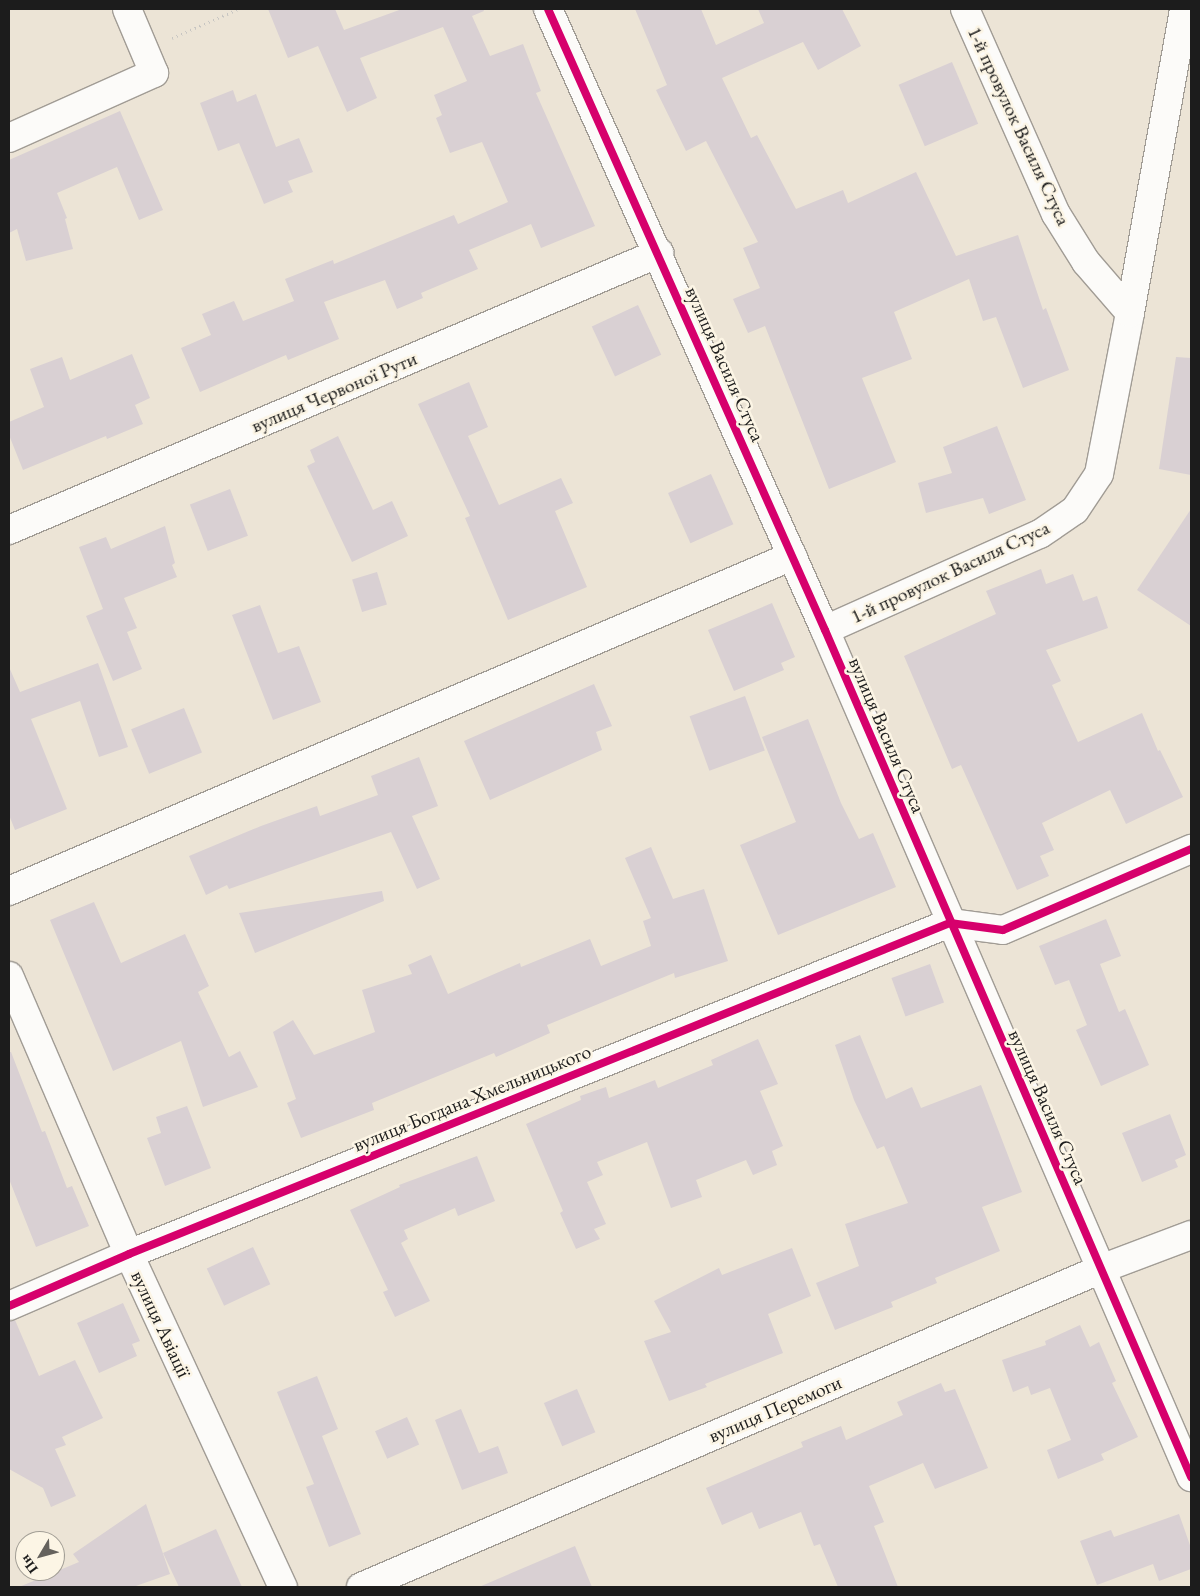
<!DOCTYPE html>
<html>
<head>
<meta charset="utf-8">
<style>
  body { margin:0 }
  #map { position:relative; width:1200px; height:1596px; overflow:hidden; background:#ece4d6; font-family:"EB Garamond",serif }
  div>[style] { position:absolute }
  .building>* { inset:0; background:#d9d0d3; transform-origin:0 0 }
  .path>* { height:3px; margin-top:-1.5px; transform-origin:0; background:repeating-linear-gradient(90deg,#c7c5c2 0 1px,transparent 0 5px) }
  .roads { filter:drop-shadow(1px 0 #a19c95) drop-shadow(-1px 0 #a19c95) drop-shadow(0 1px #a19c95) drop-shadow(0 -1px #a19c95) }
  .minor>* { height:28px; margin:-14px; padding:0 14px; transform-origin:14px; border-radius:14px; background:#fcfbf9 }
  .tertiary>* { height:28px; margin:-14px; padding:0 14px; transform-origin:14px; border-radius:14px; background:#fcfbf9 }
  .cycleway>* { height:8px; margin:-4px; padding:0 4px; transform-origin:4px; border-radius:4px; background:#d6006c }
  span { translate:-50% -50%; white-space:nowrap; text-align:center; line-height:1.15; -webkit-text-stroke:5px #fcf5e5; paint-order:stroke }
  .street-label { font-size:20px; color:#1c1c1c }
  .frame { position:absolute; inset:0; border:10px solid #1c1c1c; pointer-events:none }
  .north { position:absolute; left:15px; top:1531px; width:50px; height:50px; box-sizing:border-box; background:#fcf5e5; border:1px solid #a29e95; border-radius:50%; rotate:233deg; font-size:14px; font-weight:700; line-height:20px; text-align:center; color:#1c1c1c }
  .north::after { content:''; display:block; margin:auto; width:18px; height:22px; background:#65625d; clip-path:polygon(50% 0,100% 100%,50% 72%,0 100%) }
</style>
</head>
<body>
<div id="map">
  <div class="building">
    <i style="clip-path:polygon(268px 9px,335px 9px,344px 30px,402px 9px,483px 9px,484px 11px,472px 16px,490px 56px,523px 44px,541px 91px,536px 93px,595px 226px,541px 248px,531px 224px,469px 250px,478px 269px,421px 293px,423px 298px,397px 309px,385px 280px,324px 302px,339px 339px,288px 360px,286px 355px,200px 392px,181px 348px,211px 335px,202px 314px,234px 301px,243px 321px,294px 301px,285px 279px,333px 260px,334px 264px,454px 215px,458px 224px,508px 202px,482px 142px,450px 153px,436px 118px,442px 115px,434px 95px,467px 81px,443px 27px,360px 58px,377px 98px,347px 112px,318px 46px,288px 58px)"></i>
    <i style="clip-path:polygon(635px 9px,701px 9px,716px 45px,764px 23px,758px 9px,842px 9px,861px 46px,818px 70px,803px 42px,722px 78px,751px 138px,757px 135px,796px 209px,843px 190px,848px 203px,916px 172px,956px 256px,1018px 235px,1043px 310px,1046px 308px,1069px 370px,1023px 388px,996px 317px,983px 321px,969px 279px,894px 312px,912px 359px,862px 378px,896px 462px,829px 489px,765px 326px,748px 333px,733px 299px,760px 288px,743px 248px,758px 242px,706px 141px,686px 151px,656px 90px,667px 85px)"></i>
    <i style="left:952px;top:62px;width:67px;height:58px;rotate:67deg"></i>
    <i style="clip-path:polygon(233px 90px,237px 102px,256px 94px,276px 147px,299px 138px,313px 172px,288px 181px,293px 192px,264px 204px,239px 143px,218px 151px,200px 103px)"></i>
    <i style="clip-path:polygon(120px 111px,163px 210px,139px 220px,117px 167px,57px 193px,67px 218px,65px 219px,73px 249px,26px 261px,17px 229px,9px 233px,9px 160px)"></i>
    <i style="left:638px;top:305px;width:55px;height:51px;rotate:65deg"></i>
    <i style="clip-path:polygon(132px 354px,150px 398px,135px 405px,143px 424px,107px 439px,106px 436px,23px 470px,9px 435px,9px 422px,44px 407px,30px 369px,62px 357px,70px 380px)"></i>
    <i style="clip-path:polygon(1176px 357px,1191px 358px,1191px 475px,1159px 469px)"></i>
    <i style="clip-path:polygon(469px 382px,488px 427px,468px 436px,499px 505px,561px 478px,573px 503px,555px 511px,587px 587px,508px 620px,465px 518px,470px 516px,418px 404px)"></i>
    <i style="clip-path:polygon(997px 426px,1026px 500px,989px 514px,983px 498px,926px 513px,918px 483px,952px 473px,943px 447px)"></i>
    <i style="clip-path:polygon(338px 436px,373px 510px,392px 501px,408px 536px,352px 562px,307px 466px,315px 462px,310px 450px)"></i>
    <i style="left:711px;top:474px;width:55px;height:47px;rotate:66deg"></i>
    <i style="left:230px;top:489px;width:50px;height:43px;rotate:69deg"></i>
    <i style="clip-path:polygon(1191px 509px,1191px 626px,1137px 590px)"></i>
    <i style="clip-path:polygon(165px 526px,175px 563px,172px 565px,177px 577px,124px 598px,137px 628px,127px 632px,142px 669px,113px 681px,86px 616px,103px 609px,79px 547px,106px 537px,111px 549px)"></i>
    <i style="clip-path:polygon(1041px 569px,1046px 584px,1073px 574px,1083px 601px,1097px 596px,1108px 628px,1046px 650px,1061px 681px,1052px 685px,1078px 742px,1142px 713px,1158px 751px,1160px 750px,1183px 797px,1126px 824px,1110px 790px,1042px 823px,1054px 850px,1040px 856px,1049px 876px,1017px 890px,961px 765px,952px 769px,904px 656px,996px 614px,986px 591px)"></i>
    <i style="left:377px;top:572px;width:34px;height:26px;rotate:73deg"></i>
    <i style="clip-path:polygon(772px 603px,795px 657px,781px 663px,784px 670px,734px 691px,708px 630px)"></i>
    <i style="clip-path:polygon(260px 605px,278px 653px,299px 646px,321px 702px,273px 720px,232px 615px)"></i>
    <i style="clip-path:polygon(98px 663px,128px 747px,99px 757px,80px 701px,31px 719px,67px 809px,15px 830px,9px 815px,9px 667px,20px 692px)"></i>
    <i style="clip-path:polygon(594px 684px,612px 726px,596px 732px,602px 750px,490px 800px,464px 741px)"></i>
    <i style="left:745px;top:696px;width:58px;height:59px;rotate:70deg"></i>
    <i style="left:184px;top:708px;width:48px;height:57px;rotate:68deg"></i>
    <i style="clip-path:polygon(808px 719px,841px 803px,859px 839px,873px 833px,896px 887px,778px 935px,740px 845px,796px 822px,762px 737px)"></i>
    <i style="clip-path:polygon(419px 757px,438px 806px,412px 816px,440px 879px,417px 889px,391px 832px,229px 889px,227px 885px,206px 895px,189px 856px,261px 826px,317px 806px,320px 816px,378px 795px,371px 776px)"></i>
    <i style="clip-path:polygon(651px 847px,673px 899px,704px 889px,728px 961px,675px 978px,674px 973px,547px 1025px,550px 1033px,496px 1057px,494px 1053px,372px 1103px,374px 1110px,301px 1138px,287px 1103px,296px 1099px,273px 1032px,293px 1020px,314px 1055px,375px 1032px,362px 990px,412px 974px,408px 965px,431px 955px,448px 994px,520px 963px,521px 967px,590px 939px,601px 966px,651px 946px,643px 921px,651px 918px,625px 858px)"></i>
    <i style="clip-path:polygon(382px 891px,384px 901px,255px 953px,239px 913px)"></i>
    <i style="clip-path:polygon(94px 902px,121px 963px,185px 934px,209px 986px,198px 992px,229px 1057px,240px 1051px,258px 1087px,203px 1107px,181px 1041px,113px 1071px,50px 920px)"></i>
    <i style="clip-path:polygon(1106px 919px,1121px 956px,1100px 964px,1119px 1012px,1125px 1009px,1149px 1065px,1101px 1086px,1076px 1030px,1087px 1025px,1069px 980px,1055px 985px,1039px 946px)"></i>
    <i style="left:930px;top:964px;width:41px;height:41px;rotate:70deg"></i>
    <i style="clip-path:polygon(860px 1035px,886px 1099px,912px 1087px,921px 1108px,981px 1085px,1022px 1192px,982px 1207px,1000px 1251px,935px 1278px,937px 1283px,891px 1302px,893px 1307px,835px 1330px,816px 1283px,859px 1266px,845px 1224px,908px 1203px,884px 1146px,877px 1149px,854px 1100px,835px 1045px)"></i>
    <i style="clip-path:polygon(758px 1039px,778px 1084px,760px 1091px,783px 1146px,772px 1151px,777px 1165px,753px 1175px,746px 1160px,696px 1180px,702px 1197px,671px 1208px,647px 1142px,597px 1162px,603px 1175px,587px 1182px,606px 1224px,594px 1229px,600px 1239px,576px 1249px,560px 1213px,563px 1211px,526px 1124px,581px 1100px,580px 1096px,606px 1087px,609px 1098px,655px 1080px,658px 1088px,713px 1065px,711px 1060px)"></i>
    <i style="clip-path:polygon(9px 1052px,11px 1052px,42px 1132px,45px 1131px,67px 1188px,72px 1186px,89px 1226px,36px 1247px,9px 1179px)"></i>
    <i style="clip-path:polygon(187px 1106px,211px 1168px,165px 1186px,147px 1138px,161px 1133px,156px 1117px)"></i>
    <i style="clip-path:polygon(1170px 1114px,1186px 1155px,1175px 1160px,1178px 1167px,1142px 1182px,1122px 1133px)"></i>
    <i style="clip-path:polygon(477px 1156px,495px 1201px,458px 1216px,455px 1208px,404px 1230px,408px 1239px,401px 1243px,430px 1301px,395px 1317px,383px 1292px,388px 1290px,350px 1210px,400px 1187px,399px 1185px)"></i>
    <i style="left:253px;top:1247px;width:41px;height:51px;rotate:65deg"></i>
    <i style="clip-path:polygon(792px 1248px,811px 1296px,768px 1314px,783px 1353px,705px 1384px,707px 1387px,669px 1401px,644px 1341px,671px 1332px,654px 1301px,719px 1268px,722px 1275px)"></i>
    <i style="clip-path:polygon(123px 1303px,140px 1341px,132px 1344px,137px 1356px,99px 1373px,77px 1323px)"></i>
    <i style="clip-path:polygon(15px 1320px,39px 1376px,75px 1360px,103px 1418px,62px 1437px,66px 1445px,55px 1449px,76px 1496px,51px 1507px,43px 1488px,9px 1469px,9px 1321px)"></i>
    <i style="clip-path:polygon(1080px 1325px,1090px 1347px,1099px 1342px,1116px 1381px,1112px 1383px,1138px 1437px,1101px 1454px,1104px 1460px,1058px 1479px,1047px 1450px,1071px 1440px,1050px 1388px,1031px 1395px,1028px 1386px,1013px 1392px,1002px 1360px,1046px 1345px,1045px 1341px)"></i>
    <i style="clip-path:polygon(317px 1376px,338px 1429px,322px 1436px,361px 1534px,329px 1547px,306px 1487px,314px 1484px,277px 1392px)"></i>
    <i style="clip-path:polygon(941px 1383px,945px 1392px,955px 1389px,988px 1468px,935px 1489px,923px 1463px,869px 1486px,884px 1522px,874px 1526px,898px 1587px,838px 1587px,820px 1544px,814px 1546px,801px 1512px,759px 1529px,752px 1512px,722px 1525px,706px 1488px,803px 1447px,801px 1442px,841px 1426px,846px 1440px,903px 1415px,897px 1402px)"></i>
    <i style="left:577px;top:1389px;width:47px;height:36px;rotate:67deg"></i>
    <i style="clip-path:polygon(461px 1409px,479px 1453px,498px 1446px,508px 1473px,462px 1490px,435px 1420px)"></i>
    <i style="left:407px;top:1417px;width:30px;height:35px;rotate:66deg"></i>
    <i style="clip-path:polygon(146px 1504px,170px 1574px,133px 1587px,19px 1587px,79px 1562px,73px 1554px)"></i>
    <i style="clip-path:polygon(1179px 1514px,1191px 1548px,1191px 1569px,1159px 1581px,1153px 1564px,1097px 1585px,1080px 1541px,1111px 1530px,1114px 1537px)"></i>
    <i style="clip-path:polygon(216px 1529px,242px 1587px,179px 1587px,163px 1553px)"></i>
    <i style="clip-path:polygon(575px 1546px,592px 1587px,479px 1587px)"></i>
  </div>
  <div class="path">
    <i style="left:172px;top:38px;width:72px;rotate:-23.7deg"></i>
  </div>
  <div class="roads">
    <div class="minor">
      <i style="left:548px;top:9px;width:680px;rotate:65.96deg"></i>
      <i style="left:825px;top:630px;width:923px;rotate:66.63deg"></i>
      <i style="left:965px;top:9px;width:224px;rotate:66.1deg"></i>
      <i style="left:1056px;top:214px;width:57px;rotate:58deg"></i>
      <i style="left:1086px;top:262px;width:67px;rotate:49.2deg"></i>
      <i style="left:9px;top:138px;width:159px;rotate:-24.1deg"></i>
      <i style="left:154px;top:73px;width:69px;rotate:-112.9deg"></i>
      <i style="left:9px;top:530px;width:707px;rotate:-23.08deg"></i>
      <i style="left:825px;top:630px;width:235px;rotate:-24.1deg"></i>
      <i style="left:1040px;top:534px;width:42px;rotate:-34.4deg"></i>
      <i style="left:1075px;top:510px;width:43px;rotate:-56.3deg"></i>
      <i style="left:1099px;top:474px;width:164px;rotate:-79.1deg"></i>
      <i style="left:1130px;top:313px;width:309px;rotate:-79.9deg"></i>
      <i style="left:9px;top:891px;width:852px;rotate:-23.16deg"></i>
      <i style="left:9px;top:976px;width:303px;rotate:66.7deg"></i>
      <i style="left:129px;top:1254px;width:367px;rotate:65.2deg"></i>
      <i style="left:9px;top:1306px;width:131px;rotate:-23.4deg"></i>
      <i style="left:129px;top:1254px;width:885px;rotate:-21.96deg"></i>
      <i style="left:950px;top:923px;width:53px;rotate:7.5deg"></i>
      <i style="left:1003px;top:930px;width:205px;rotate:-23.3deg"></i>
    </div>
    <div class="tertiary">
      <i style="left:361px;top:1587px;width:805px;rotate:-23.25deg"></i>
      <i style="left:1101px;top:1269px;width:96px;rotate:-20.7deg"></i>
    </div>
  </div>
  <div class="cycleway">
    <i style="left:548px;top:9px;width:680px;rotate:65.96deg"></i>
    <i style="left:825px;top:630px;width:923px;rotate:66.63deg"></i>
    <i style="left:9px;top:1306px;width:131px;rotate:-23.4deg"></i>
    <i style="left:129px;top:1254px;width:885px;rotate:-21.96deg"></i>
    <i style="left:950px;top:923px;width:53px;rotate:7.5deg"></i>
    <i style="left:1003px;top:930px;width:205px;rotate:-23.3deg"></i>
  </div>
  <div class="street-label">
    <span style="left:1019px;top:126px;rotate:65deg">1-й провулок Василя Стуса</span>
    <span style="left:725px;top:364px;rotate:66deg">вулиця Василя Стуса</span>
    <span style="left:334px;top:392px;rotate:-23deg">вулиця Червоної Рути</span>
    <span style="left:950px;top:572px;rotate:-25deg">1-й провулок Василя Стуса</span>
    <span style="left:887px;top:735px;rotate:67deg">вулиця Василя Стуса</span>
    <span style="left:472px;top:1098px;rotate:-22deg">вулиця Богдана Хмельницького</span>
    <span style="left:1048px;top:1107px;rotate:66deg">вулиця Василя Стуса</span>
    <span style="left:161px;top:1324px;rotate:65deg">вулиця Авіації</span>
    <span style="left:775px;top:1409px;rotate:-23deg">вулиця Перемоги</span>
  </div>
  <div class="frame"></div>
  <div class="north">Пн</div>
</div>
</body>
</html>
